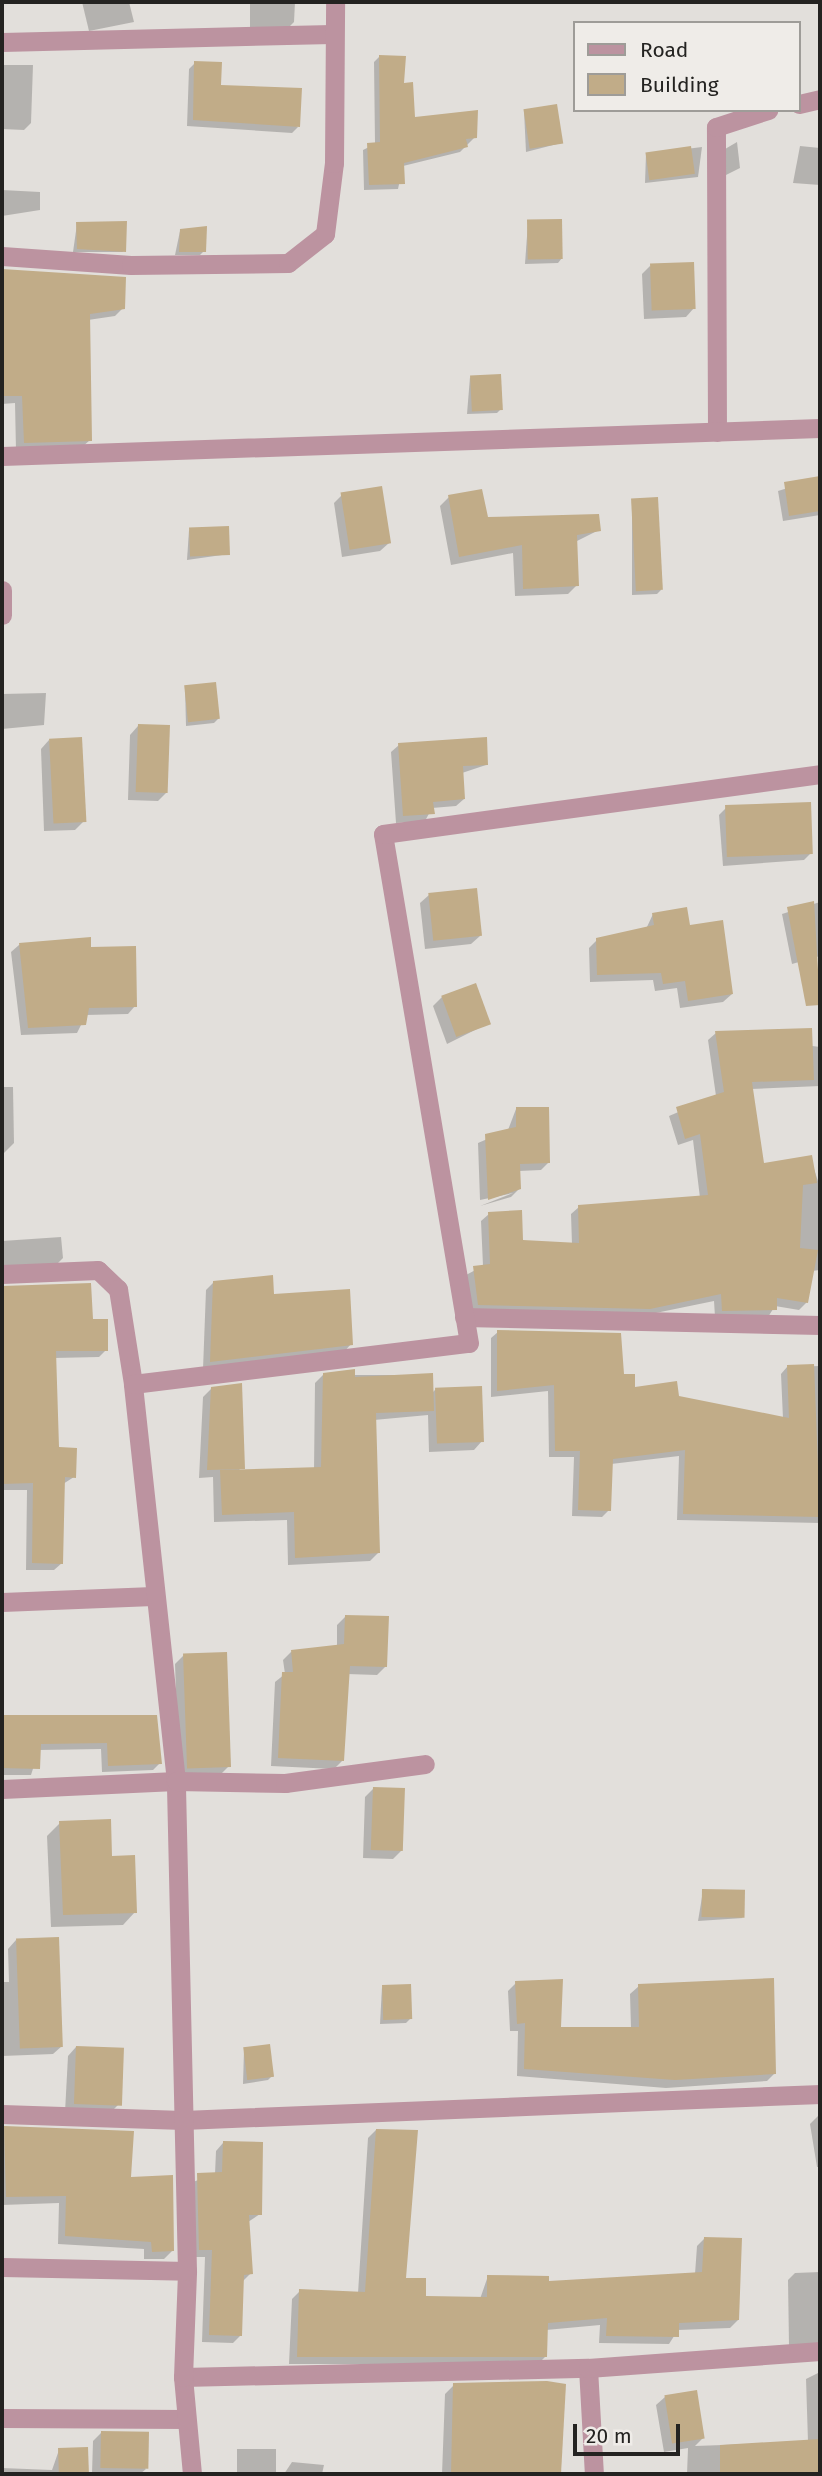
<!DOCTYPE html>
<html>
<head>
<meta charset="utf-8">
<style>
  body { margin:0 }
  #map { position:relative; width:822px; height:2476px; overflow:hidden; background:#e2dfdb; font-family:"Fira Sans",sans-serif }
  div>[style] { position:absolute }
  .shadow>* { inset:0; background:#0003; transform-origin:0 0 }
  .building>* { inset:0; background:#c1ac88; transform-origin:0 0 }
  .minor>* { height:19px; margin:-9.5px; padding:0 9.5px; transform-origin:9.5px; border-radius:9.5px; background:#bc93a0 }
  span { translate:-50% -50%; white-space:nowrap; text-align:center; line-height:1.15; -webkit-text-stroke:5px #efece8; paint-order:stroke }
  .frame { position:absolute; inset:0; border:4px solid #242321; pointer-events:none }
  .legend { position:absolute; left:573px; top:21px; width:228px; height:91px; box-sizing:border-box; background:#efece8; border:2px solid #9e9c98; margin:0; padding:9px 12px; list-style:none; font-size:21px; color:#242321 }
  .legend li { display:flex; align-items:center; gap:14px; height:35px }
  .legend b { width:35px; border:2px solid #9e9c98 }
  .scale { position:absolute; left:573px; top:2424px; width:107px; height:32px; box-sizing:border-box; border:4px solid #242321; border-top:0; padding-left:9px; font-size:21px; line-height:24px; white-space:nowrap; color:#242321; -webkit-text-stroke:5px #efece8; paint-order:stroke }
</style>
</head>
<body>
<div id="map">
  <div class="shadow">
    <i style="clip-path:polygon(82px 2px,129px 2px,134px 22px,89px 31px)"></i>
    <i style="clip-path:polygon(250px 2px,295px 2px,294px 22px,285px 31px,250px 32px)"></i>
    <i style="clip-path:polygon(379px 57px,402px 85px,414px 119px,475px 137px,460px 152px,403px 166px,398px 189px,364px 190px,363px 150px,375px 144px,374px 62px)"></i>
    <i style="clip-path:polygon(195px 63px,219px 87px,298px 127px,292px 133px,187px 126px,189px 69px)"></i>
    <i style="clip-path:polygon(2px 65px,33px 65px,31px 123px,24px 130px,2px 129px)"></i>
    <i style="clip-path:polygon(524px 111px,561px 143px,526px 152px)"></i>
    <i style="clip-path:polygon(737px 142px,740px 168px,720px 178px,720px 152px)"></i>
    <i style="clip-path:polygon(800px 146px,820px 148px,820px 185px,793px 183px)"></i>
    <i style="clip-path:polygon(702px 147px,698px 177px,645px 183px,646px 154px)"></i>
    <i style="clip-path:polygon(2px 190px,40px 192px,40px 210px,2px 216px)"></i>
    <i style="clip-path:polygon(528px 222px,562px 258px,558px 263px,525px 264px)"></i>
    <i style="clip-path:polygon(77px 224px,124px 252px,73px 252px)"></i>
    <i style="clip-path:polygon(180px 231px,204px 251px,200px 255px,175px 255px)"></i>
    <i style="clip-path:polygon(650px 266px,694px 308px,686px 317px,644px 319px,642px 274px)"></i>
    <i style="clip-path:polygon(2px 272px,124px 279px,123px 308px,115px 316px,88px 320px,90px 440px,81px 448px,16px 451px,15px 403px,2px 404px)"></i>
    <i style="clip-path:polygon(470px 377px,501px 409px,497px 413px,467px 414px)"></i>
    <i style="clip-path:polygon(820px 478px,820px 515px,783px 521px,778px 491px)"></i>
    <i style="clip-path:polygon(342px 495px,389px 543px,380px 551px,342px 557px,334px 503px)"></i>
    <i style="clip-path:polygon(449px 497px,486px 519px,599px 530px,575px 542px,577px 585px,568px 594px,515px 596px,513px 553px,451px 565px,440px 506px)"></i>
    <i style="clip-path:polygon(632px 499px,661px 590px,657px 594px,632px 595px)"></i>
    <i style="clip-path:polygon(189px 530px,229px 554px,187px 560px)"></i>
    <i style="clip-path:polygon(185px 687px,219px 718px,214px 723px,186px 726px)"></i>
    <i style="clip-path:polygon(46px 693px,44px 725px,2px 729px,2px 694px)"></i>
    <i style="clip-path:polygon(138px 726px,167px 792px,158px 801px,128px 800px,130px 735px)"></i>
    <i style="clip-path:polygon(49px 740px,84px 821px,75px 830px,44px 831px,41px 749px)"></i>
    <i style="clip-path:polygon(399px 745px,486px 765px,462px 773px,464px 799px,456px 806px,432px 808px,425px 821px,396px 823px,391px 752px)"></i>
    <i style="clip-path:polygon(726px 808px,811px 853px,804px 860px,723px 866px,719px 815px)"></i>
    <i style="clip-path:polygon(429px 895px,480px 936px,471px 944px,425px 949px,420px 903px)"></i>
    <i style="clip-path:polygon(820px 902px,820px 956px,792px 964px,782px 914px)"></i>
    <i style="clip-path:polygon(653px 914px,688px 927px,732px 994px,723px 1002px,680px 1008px,677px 988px,655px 991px,653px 980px,590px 982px,589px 948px,597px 940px,646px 929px)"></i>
    <i style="clip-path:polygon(19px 945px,89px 948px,135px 1006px,128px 1014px,86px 1015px,77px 1033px,21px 1035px,11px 952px)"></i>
    <i style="clip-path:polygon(442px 997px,489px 1023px,447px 1044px,433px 1006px)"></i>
    <i style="clip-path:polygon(716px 1033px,820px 1047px,820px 1086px,751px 1089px,762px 1165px,810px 1157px,820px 1187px,820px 1270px,812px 1271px,807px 1302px,799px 1310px,775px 1306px,768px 1317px,715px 1317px,714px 1301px,641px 1316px,471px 1312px,466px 1275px,483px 1266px,481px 1221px,489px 1214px,521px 1242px,572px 1245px,571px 1214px,579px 1207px,700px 1198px,693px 1140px,678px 1145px,669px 1116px,716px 1096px,708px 1040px)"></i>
    <i style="clip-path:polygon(2px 1087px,13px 1087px,14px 1143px,2px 1155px)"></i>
    <i style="clip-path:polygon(516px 1109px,549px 1162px,541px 1170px,519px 1171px,519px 1189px,511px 1197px,480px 1206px,513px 1193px,480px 1200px,478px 1143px,508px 1130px)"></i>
    <i style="clip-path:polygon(61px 1237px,63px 1258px,55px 1266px,2px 1268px,2px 1241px)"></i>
    <i style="clip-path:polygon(214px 1282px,272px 1296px,351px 1344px,344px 1352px,203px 1369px,206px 1290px)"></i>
    <i style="clip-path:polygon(90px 1284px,91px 1321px,106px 1350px,99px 1357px,54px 1358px,58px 1449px,74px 1477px,63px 1484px,62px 1563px,54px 1570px,26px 1570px,27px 1490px,2px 1490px,2px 1288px)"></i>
    <i style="clip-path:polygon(498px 1332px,622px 1375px,633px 1389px,783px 1419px,781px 1374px,787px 1367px,820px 1366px,820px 1523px,677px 1520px,679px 1456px,611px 1464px,609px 1510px,602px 1517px,572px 1516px,574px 1457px,549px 1457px,548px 1391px,491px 1397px,491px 1338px)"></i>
    <i style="clip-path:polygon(323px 1375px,431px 1375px,432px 1393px,436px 1389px,482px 1441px,474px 1450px,429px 1452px,428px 1415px,374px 1420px,378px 1553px,370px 1561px,288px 1565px,287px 1520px,214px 1522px,213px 1477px,199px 1478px,203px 1397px,212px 1388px,240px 1471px,314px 1469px,315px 1383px)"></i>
    <i style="clip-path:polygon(346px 1616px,386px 1666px,377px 1675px,347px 1674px,343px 1760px,334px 1769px,271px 1766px,275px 1682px,285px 1674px,283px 1660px,291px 1652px,337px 1647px,337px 1625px)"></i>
    <i style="clip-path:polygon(184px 1655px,229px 1766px,220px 1775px,179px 1776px,175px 1664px)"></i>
    <i style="clip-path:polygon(2px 1715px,155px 1717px,160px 1763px,153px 1770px,102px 1772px,101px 1749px,39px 1750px,31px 1775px,2px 1775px)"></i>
    <i style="clip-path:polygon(373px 1789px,402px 1850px,393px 1859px,363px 1858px,365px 1797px)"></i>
    <i style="clip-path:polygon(60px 1823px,110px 1857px,135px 1912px,123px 1925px,51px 1927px,47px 1836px)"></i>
    <i style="clip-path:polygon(703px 1891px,743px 1918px,698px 1921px)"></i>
    <i style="clip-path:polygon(16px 1940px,62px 2046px,53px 2054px,2px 2056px,2px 1982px,9px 1982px,8px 1949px)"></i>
    <i style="clip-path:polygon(516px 1983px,560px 2028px,631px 2028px,630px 1994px,639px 1986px,775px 2073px,767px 2081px,666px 2088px,517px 2076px,518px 2031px,510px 2031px,508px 1991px)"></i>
    <i style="clip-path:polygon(382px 1987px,410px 2019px,406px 2023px,380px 2024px)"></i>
    <i style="clip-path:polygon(76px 2047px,118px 2105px,109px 2114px,65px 2112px,68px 2056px)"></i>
    <i style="clip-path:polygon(244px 2050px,272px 2076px,268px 2080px,243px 2084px)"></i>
    <i style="clip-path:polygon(819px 2115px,820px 2167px,817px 2167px,810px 2124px)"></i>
    <i style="clip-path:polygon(2px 2127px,132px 2132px,130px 2179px,173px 2250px,164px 2259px,144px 2259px,144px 2249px,58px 2244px,59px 2203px,2px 2205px)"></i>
    <i style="clip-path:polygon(376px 2130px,404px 2279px,424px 2298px,480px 2299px,488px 2276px,547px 2283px,695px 2274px,697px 2246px,705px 2238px,738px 2320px,730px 2328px,678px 2330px,669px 2344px,599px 2343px,600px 2325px,546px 2330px,546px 2356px,538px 2364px,289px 2364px,292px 2299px,300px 2291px,358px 2293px,368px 2138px)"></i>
    <i style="clip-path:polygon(223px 2143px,260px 2214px,248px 2222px,251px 2273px,243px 2281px,241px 2335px,233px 2343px,202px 2342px,205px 2257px,192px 2257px,190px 2183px,215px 2174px,216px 2151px)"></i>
    <i style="clip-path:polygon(820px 2272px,820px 2345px,789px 2345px,788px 2280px,795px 2273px)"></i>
    <i style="clip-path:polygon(820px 2372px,820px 2474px,687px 2474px,688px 2448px,664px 2452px,656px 2405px,665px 2397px,703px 2438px,695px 2446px,808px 2442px,806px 2379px)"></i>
    <i style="clip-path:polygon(454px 2385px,560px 2472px,580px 2474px,442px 2474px,445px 2394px)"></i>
    <i style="clip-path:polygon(101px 2433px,146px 2469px,140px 2474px,92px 2474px,93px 2441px)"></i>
    <i style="clip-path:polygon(87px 2449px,88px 2474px,2px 2474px,2px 2468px,52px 2470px,59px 2450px)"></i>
    <i style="left:276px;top:2449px;width:25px;height:39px;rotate:90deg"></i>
    <i style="clip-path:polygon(292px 2462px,324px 2465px,322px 2474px,284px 2474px)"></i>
  </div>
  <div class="building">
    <i style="clip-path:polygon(379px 55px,406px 56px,404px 83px,413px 82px,415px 117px,478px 110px,477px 138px,466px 139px,468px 147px,404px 163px,405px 184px,369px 185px,367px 143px,380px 142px)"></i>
    <i style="clip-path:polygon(194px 61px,222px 62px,221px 85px,302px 88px,300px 127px,193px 120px)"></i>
    <i style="left:557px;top:104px;width:40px;height:34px;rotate:81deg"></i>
    <i style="left:691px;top:146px;width:28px;height:46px;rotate:82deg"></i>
    <i style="left:562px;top:219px;width:40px;height:35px;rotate:89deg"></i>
    <i style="clip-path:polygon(127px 221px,126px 252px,77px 249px,76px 222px)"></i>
    <i style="clip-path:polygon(207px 226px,206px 252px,179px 252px,180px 229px)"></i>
    <i style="left:694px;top:262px;width:47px;height:44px;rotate:88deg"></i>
    <i style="clip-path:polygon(2px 269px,126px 277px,125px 309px,90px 314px,92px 441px,24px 443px,22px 396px,2px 396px)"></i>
    <i style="left:501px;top:374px;width:36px;height:31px;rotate:87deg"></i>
    <i style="clip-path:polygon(820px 476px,820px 511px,789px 516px,784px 482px)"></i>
    <i style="left:382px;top:486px;width:58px;height:42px;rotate:81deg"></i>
    <i style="clip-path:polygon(482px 489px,488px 517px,599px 514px,601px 531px,577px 535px,579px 586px,523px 589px,522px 545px,459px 557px,448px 495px)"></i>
    <i style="left:658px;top:497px;width:93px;height:27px;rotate:87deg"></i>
    <i style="left:229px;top:526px;width:29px;height:40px;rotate:88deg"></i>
    <i style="left:216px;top:682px;width:37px;height:32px;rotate:84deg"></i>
    <i style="left:138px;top:724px;width:32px;height:68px;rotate:2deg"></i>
    <i style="left:82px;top:737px;width:85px;height:33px;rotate:87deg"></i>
    <i style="clip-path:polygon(487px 737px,488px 765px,463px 766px,465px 799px,433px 802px,435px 814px,403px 816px,398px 743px)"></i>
    <i style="left:811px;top:802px;width:52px;height:86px;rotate:88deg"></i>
    <i style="left:477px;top:888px;width:48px;height:49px;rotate:84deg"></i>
    <i style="clip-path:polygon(814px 901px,820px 1005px,806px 1006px,787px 907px)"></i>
    <i style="clip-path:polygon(687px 907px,690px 925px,723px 920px,733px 994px,688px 1001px,685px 981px,663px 984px,661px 973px,597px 975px,596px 938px,654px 925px,652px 913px)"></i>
    <i style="clip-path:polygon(91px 937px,91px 947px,136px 946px,137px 1007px,89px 1008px,86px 1025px,28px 1028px,19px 943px)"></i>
    <i style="left:476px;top:983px;width:44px;height:37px;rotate:70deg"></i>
    <i style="clip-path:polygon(812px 1028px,814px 1080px,752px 1082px,764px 1163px,812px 1155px,817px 1183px,803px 1185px,800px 1248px,818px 1250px,808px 1303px,777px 1298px,777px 1310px,722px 1311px,721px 1294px,650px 1309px,478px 1305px,473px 1266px,490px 1264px,488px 1212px,522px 1210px,523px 1240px,579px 1243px,578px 1205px,708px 1195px,700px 1134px,685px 1139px,676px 1107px,724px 1092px,715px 1031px)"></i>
    <i style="clip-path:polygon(516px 1107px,549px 1107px,550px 1163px,520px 1164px,521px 1189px,488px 1200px,485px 1134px,516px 1127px)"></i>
    <i style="clip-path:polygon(273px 1275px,274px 1294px,350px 1289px,353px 1345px,210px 1362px,213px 1281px)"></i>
    <i style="clip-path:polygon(91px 1283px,93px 1319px,108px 1319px,108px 1351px,56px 1351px,59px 1447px,77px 1448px,76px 1478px,65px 1477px,63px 1564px,32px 1563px,33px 1483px,2px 1484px,2px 1286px)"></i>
    <i style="clip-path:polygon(497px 1330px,621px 1333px,624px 1374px,635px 1374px,635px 1387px,677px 1381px,679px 1396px,789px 1418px,787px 1365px,814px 1364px,820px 1517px,683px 1514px,685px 1450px,613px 1459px,611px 1511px,578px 1510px,580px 1451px,555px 1451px,554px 1385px,497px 1391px)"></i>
    <i style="clip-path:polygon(355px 1369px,355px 1377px,433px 1373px,434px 1411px,376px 1413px,380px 1553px,295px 1558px,294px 1512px,222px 1515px,220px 1470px,321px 1467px,323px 1373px)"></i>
    <i style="clip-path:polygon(242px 1383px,245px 1469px,207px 1470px,211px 1387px)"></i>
    <i style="left:482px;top:1386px;width:56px;height:47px;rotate:88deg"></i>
    <i style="clip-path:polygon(345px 1615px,389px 1616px,387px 1667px,350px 1666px,344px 1761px,278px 1758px,282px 1672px,293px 1672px,291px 1650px,344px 1644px)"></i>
    <i style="left:227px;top:1652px;width:115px;height:44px;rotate:88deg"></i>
    <i style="clip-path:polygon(2px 1715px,157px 1715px,162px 1764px,108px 1766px,107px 1743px,41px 1744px,40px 1769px,2px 1768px)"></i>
    <i style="left:373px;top:1787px;width:32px;height:63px;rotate:2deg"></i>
    <i style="clip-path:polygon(111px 1819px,112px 1856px,135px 1855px,137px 1913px,63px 1915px,59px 1821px)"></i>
    <i style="left:702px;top:1889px;width:43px;height:28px;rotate:1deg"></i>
    <i style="left:59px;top:1937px;width:110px;height:43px;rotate:88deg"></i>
    <i style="clip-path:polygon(774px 1978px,776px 2074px,675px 2080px,524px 2069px,525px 2023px,517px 2024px,515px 1981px,563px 1979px,561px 2027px,639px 2027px,638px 1984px)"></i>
    <i style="left:411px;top:1984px;width:35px;height:29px;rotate:88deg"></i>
    <i style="left:270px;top:2044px;width:33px;height:27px;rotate:83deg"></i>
    <i style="left:76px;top:2046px;width:48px;height:58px;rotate:2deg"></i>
    <i style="clip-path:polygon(4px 2126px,134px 2131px,131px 2177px,173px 2175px,174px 2251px,152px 2252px,151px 2242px,65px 2236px,66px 2196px,6px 2197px)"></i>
    <i style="clip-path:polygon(376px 2129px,418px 2130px,406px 2278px,426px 2278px,426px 2296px,487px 2297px,487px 2275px,549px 2276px,549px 2281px,702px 2272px,704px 2237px,742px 2238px,739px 2320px,679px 2323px,679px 2337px,606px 2336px,607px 2318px,548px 2323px,547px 2357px,297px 2357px,299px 2289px,365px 2292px)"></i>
    <i style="clip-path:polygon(223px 2141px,263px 2142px,262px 2215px,249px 2215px,253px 2274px,244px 2275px,242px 2336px,209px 2335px,212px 2250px,199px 2250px,197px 2173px,222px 2172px)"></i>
    <i style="clip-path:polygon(547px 2381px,566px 2384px,561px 2474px,451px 2474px,453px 2383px)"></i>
    <i style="left:697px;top:2390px;width:49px;height:33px;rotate:81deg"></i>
    <i style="left:101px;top:2431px;width:48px;height:37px;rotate:1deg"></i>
    <i style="clip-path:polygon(820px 2439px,820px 2474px,720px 2474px,720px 2445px)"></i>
    <i style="left:88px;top:2447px;width:27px;height:30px;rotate:88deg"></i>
  </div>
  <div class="minor">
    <i style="left:2px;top:42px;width:330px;rotate:-1.4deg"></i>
    <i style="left:799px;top:104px;width:22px;rotate:-13deg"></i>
    <i style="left:2px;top:256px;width:129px;rotate:4deg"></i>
    <i style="left:131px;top:265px;width:157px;rotate:-0.7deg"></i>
    <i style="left:288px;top:263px;width:47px;rotate:-38.1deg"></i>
    <i style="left:325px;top:234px;width:72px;rotate:-82.8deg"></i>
    <i style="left:334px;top:163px;width:161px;rotate:-89.6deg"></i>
    <i style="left:717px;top:432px;width:305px;rotate:-90.2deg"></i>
    <i style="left:716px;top:127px;width:55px;rotate:-18.1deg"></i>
    <i style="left:2px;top:456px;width:818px;rotate:-1.96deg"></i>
    <i style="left:2px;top:590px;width:25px;rotate:90deg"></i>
    <i style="left:2px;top:1274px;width:96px;rotate:-2.4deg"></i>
    <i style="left:98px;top:1270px;width:28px;rotate:44deg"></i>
    <i style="left:118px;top:1289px;width:96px;rotate:81deg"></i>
    <i style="left:464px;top:1317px;width:356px;rotate:1.3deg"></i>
    <i style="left:2px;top:1602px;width:151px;rotate:-2.3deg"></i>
    <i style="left:2px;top:1789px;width:174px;rotate:-2.6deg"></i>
    <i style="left:176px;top:1781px;width:399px;rotate:-96.2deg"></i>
    <i style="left:133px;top:1384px;width:338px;rotate:-7deg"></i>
    <i style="left:469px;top:1343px;width:516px;rotate:-99.59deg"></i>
    <i style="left:383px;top:834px;width:441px;rotate:-7.8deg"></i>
    <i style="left:2px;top:2114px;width:181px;rotate:1.9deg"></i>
    <i style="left:183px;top:2120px;width:638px;rotate:-2.34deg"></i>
    <i style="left:2px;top:2267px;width:185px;rotate:1.2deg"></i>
    <i style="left:588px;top:2368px;width:106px;rotate:86.8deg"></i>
    <i style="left:183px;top:2377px;width:405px;rotate:-1.3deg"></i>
    <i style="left:588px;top:2368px;width:233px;rotate:-4.2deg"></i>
    <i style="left:2px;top:2418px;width:184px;rotate:0.3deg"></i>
    <i style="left:192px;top:2474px;width:97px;rotate:-95.3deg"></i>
    <i style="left:183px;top:2377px;width:106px;rotate:-87.8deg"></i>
    <i style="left:187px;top:2271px;width:490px;rotate:-91.3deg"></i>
    <i style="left:176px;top:1781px;width:109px;rotate:1.1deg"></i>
    <i style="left:285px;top:1783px;width:141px;rotate:-7.7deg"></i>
  </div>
  <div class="frame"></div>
  <ul class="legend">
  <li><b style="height:9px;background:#bc93a0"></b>Road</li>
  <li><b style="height:19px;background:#c1ac88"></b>Building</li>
  </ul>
  <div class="scale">20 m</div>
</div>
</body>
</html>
